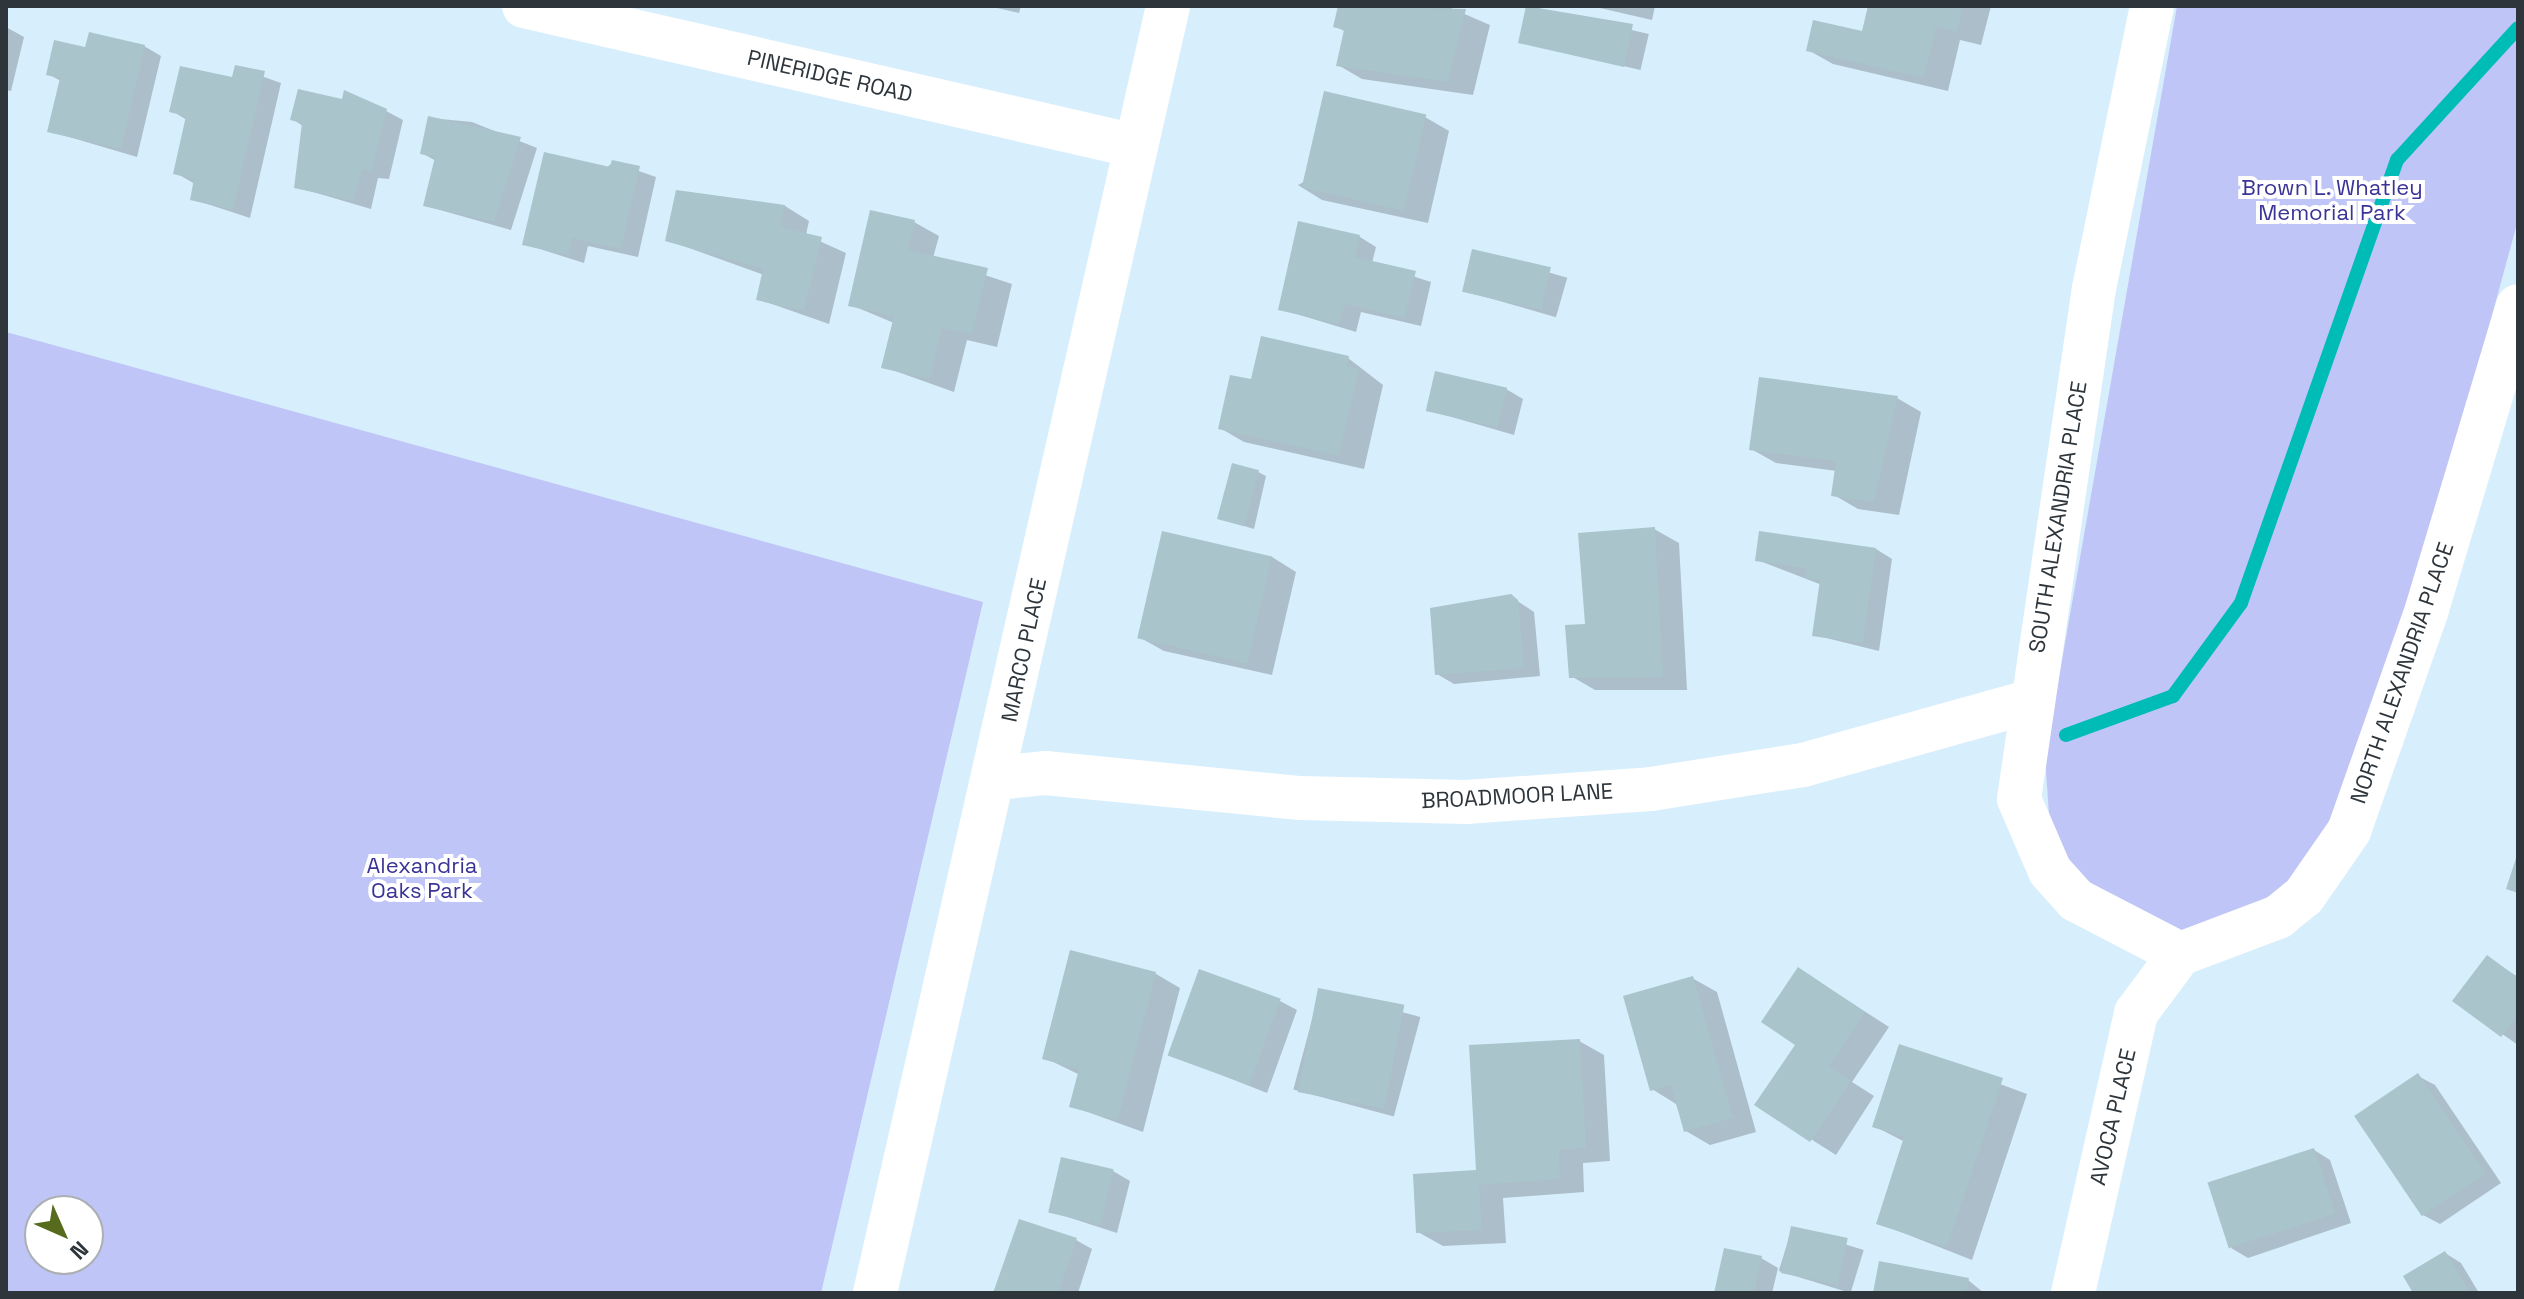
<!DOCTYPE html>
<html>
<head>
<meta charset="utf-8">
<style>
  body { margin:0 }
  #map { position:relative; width:2524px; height:1299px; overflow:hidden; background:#d7eefc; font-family:"Space Grotesk",sans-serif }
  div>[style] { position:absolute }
  .green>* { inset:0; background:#bfc5f7 }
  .shadow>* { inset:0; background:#0003; transform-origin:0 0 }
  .stream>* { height:14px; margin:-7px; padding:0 7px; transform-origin:7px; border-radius:7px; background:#00bcb6 }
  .building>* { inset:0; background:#a9c4ca; transform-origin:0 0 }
  .street>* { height:44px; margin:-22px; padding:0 22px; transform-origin:22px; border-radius:22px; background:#fff }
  span { translate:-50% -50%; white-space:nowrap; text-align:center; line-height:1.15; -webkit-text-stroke:8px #fff; paint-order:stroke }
  .street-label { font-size:22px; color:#2e363c }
  .park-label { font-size:22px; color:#3b3496 }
  .frame { position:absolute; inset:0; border:8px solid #2e363c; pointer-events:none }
  .north { position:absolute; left:24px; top:1195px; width:80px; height:80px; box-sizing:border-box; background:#fff; border:2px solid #abafb1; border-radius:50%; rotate:135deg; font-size:22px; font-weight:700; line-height:32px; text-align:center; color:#2e363c }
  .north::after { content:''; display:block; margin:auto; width:28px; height:36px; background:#566c1c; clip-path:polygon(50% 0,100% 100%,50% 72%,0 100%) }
</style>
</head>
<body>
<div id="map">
  <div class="green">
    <i style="clip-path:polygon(2177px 6px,2518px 6px,2518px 220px,2414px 601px,2339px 824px,2273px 903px,2180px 938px,2085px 889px,2050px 829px,2045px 757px)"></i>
    <i style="clip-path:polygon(evenodd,6px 332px,983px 602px,821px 1293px,6px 1293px,6px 332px,40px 1211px,88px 1211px,88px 1259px,40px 1259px,40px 1211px)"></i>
  </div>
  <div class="shadow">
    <i style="clip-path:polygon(988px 6px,1021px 6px,1019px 13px)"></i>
    <i style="clip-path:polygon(1340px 6px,1446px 6px,1490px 25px,1473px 95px,1362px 79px,1338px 65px,1346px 32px,1335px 26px)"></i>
    <i style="left:1528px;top:6px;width:124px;height:37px;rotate:13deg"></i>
    <i style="clip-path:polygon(1591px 6px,1655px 6px,1652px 20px)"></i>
    <i style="clip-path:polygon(1870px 6px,1991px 6px,1981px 45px,1960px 40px,1948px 91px,1833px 64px,1808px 50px,1863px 33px)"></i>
    <i style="clip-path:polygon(6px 27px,24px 37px,11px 91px,6px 90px)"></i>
    <i style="clip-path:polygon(144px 46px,161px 56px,137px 157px,49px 131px,61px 81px,48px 74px,87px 49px)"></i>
    <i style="clip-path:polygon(236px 67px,281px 83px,250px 218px,192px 199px,195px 184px,176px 173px,187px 120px,172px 111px,234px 80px)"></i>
    <i style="clip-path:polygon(386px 111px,403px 120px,389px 179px,378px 178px,371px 209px,296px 187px,303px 126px,292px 119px)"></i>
    <i style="clip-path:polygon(1425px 117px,1449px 131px,1428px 223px,1322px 200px,1298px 185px)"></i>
    <i style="clip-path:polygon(430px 118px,472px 122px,537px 148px,511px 230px,426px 206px,436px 161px,422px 153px)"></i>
    <i style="clip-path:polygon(613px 162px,656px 177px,638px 257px,588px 246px,584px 263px,524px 244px)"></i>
    <i style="clip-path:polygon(678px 192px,785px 206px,809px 221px,806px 235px,846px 253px,829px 324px,758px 299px,764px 275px,667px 240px)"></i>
    <i style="clip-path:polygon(914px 222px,939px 236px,933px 258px,1012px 284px,997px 347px,967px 340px,954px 392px,884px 367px,894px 323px,851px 305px)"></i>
    <i style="clip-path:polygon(1299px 223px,1360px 237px,1376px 247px,1372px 263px,1431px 282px,1421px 326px,1361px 312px,1356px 332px,1280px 309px)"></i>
    <i style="left:1474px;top:251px;width:97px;height:41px;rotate:16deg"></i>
    <i style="clip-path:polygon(1348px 358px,1383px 385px,1364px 469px,1244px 442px,1220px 428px,1252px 382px)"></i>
    <i style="clip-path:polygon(1506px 389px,1523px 399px,1514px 435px,1428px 410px)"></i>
    <i style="clip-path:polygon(1897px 398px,1921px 412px,1899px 515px,1858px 509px,1834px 495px,1837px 471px,1776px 463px,1751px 449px)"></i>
    <i style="clip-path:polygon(1258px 472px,1266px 476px,1254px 529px,1221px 519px)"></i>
    <i style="clip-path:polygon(1654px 529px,1679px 543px,1687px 690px,1595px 690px,1571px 676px,1587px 626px)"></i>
    <i style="clip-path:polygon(1164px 533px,1272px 557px,1296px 572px,1272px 675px,1164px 651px,1139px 637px)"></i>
    <i style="clip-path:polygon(1876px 549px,1892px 559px,1879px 651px,1814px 635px,1822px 585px,1757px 560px)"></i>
    <i style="clip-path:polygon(1510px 596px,1534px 612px,1540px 676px,1454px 684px,1437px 674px)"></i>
    <i style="clip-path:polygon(1072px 953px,1156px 974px,1180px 988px,1143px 1132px,1071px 1106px,1080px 1075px,1045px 1058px)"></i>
    <i style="clip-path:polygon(2487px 957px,2518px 977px,2518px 1045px,2455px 1001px)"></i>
    <i style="clip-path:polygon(1799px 969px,1889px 1027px,1852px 1082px,1874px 1096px,1836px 1155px,1757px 1105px,1798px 1044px)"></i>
    <i style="clip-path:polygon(1692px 978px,1717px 992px,1756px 1132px,1710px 1145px,1686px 1131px,1676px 1104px,1652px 1089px)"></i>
    <i style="left:1320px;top:990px;width:104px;height:103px;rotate:15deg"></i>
    <i style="clip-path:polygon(1280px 1001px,1297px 1010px,1267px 1093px,1171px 1055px)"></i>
    <i style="clip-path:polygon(1579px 1041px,1604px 1055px,1610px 1161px,1583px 1163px,1584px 1192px,1503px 1198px,1506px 1243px,1443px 1246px,1418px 1232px,1478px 1172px)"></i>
    <i style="clip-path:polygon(1900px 1047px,2027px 1094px,1972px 1260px,1878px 1223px,1905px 1142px,1874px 1126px)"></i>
    <i style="clip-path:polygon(2418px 1076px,2435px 1085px,2501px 1183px,2440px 1224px,2423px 1215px)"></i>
    <i style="clip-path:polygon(2314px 1150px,2330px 1160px,2351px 1223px,2248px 1258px,2231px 1248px)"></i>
    <i style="clip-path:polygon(1113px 1171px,1130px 1181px,1117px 1233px,1049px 1211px)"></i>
    <i style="left:1792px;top:1228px;width:75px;height:45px;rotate:17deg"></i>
    <i style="clip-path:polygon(1076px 1240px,1092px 1249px,1078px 1293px,996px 1293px)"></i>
    <i style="clip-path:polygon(2445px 1253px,2461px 1263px,2479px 1293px,2415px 1293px)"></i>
    <i style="clip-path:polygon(1761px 1258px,1778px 1268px,1772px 1293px,1716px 1293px)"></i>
    <i style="clip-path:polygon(1968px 1280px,1984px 1293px,1875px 1293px)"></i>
  </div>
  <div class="stream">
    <i style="left:2066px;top:735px;width:114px;rotate:-20deg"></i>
    <i style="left:2173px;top:696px;width:115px;rotate:-53.8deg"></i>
    <i style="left:2241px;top:603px;width:470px;rotate:-70.6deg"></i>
    <i style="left:2397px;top:160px;width:179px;rotate:-47.5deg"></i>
  </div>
  <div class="building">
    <i style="clip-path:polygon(1338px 6px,1466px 9px,1448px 82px,1336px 66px,1344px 30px,1333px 27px)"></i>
    <i style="clip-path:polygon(1526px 6px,1633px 24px,1624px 67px,1518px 43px)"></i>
    <i style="clip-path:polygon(1868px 6px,1963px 6px,1957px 32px,1936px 27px,1924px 78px,1806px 51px,1813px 20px,1862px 31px)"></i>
    <i style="clip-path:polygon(89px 32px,145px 45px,121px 149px,47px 132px,60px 78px,46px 75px,54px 40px,85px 47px)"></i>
    <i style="clip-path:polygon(235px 65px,265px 71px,233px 210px,190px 200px,194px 179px,173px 174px,186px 116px,169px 112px,180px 66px,232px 77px)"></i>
    <i style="clip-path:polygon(298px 89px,342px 99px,344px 90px,387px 109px,372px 171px,362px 169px,354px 201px,294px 188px,302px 123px,290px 120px)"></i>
    <i style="left:1324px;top:91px;width:105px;height:99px;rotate:13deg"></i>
    <i style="clip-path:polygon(428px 116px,521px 137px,494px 222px,423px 206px,435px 157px,420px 154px)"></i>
    <i style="clip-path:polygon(544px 152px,610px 167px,612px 160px,640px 166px,621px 249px,572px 238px,568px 255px,522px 245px)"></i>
    <i style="clip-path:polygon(676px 190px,785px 205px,780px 227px,822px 237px,804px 311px,756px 300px,763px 269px,665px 241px)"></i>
    <i style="clip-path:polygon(870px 210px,915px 220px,908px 250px,988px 268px,972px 334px,942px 328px,930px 379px,881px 368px,894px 316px,848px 306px)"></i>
    <i style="clip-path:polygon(1298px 221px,1360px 235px,1355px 257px,1416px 271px,1404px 318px,1345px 304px,1339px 324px,1278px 310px)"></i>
    <i style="left:1472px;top:249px;width:81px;height:44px;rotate:13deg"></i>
    <i style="clip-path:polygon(1261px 336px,1349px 356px,1347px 366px,1359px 369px,1339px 456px,1218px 429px,1230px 375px,1251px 379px)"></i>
    <i style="left:1435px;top:371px;width:74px;height:41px;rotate:13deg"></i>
    <i style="clip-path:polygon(1759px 377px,1898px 396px,1874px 502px,1831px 496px,1836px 461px,1749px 450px)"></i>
    <i style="left:1232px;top:463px;width:28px;height:58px;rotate:15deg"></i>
    <i style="clip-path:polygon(1655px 527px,1663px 677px,1569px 678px,1565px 625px,1585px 624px,1578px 533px)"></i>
    <i style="left:1162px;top:531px;width:113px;height:110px;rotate:13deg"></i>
    <i style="clip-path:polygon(1759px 531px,1876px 548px,1863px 643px,1812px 636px,1820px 580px,1805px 578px,1806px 568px,1755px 561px)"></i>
    <i style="clip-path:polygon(1511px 594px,1518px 600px,1524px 668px,1435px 675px,1430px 608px)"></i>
    <i style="clip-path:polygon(2517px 855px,2518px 856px,2518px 893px,2506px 889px)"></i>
    <i style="clip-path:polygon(1070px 950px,1156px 972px,1118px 1120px,1069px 1107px,1079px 1069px,1042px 1059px)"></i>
    <i style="clip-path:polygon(2487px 955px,2518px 978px,2518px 1016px,2501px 1037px,2452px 1001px)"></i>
    <i style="clip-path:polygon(1798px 967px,1865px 1012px,1829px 1067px,1851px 1081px,1810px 1142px,1754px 1105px,1795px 1045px,1761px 1022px)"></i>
    <i style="left:1199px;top:969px;width:87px;height:92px;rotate:20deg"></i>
    <i style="clip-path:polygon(1693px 976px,1733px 1118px,1684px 1132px,1671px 1085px,1650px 1091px,1623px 996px)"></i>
    <i style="left:1318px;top:988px;width:88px;height:106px;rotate:11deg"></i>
    <i style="clip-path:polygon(1580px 1039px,1586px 1148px,1559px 1150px,1560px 1179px,1479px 1185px,1482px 1230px,1416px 1233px,1413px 1174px,1476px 1170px,1469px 1045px)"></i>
    <i style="clip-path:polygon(1899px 1044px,2003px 1078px,1947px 1247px,1876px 1224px,1904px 1137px,1872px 1127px)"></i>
    <i style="left:2418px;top:1073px;width:121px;height:77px;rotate:56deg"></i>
    <i style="left:2314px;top:1148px;width:69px;height:112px;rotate:72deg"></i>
    <i style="left:1061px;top:1157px;width:54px;height:57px;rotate:13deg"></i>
    <i style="clip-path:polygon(1019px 1219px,1077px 1238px,1058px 1293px,993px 1293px)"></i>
    <i style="left:1791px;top:1226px;width:58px;height:48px;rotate:12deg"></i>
    <i style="clip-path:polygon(1724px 1248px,1762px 1256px,1754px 1293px,1714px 1293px)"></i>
    <i style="clip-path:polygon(2445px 1251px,2470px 1293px,2413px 1293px,2403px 1276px)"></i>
    <i style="clip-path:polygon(1879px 1261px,1969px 1278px,1966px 1293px,1873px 1293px)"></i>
  </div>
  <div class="street">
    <i style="left:524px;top:6px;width:628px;rotate:12.89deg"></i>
    <i style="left:2152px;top:6px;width:288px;rotate:101.6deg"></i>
    <i style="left:2094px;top:288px;width:516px;rotate:98.35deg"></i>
    <i style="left:2019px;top:799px;width:78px;rotate:66.7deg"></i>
    <i style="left:2050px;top:871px;width:39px;rotate:48deg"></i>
    <i style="left:2076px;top:900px;width:117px;rotate:27.4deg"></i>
    <i style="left:996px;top:778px;width:49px;rotate:-5.8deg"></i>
    <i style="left:1045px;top:773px;width:257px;rotate:5.6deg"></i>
    <i style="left:1301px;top:798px;width:165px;rotate:1.4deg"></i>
    <i style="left:1466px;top:802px;width:185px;rotate:-4deg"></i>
    <i style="left:1651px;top:789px;width:154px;rotate:-9deg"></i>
    <i style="left:1803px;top:765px;width:235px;rotate:-15.6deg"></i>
    <i style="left:2180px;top:954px;width:105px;rotate:-20.7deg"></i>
    <i style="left:2278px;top:917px;width:33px;rotate:-39deg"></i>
    <i style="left:2304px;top:896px;width:79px;rotate:-55.3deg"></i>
    <i style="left:2349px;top:831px;width:235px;rotate:-70.6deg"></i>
    <i style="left:2427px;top:609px;width:316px;rotate:-73.3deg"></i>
    <i style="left:875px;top:1293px;width:1320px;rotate:-77.17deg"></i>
    <i style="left:2073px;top:1293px;width:287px;rotate:-77.3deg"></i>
    <i style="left:2136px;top:1013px;width:74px;rotate:-53.3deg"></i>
  </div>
  <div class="street-label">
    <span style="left:830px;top:76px;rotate:13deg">PINERIDGE ROAD</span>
    <span style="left:2058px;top:517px;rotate:-81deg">SOUTH ALEXANDRIA PLACE</span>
    <span style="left:1024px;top:650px;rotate:-78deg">MARCO PLACE</span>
    <span style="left:2402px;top:673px;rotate:-71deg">NORTH ALEXANDRIA PLACE</span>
    <span style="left:1517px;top:796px;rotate:-3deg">BROADMOOR LANE</span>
    <span style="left:2113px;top:1117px;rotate:-77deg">AVOCA PLACE</span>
  </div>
  <div class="park-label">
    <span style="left:2332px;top:200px">Brown L. Whatley<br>Memorial Park</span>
    <span style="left:422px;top:878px">Alexandria<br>Oaks Park</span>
  </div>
  <div class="frame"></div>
  <div class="north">N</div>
</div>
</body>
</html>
